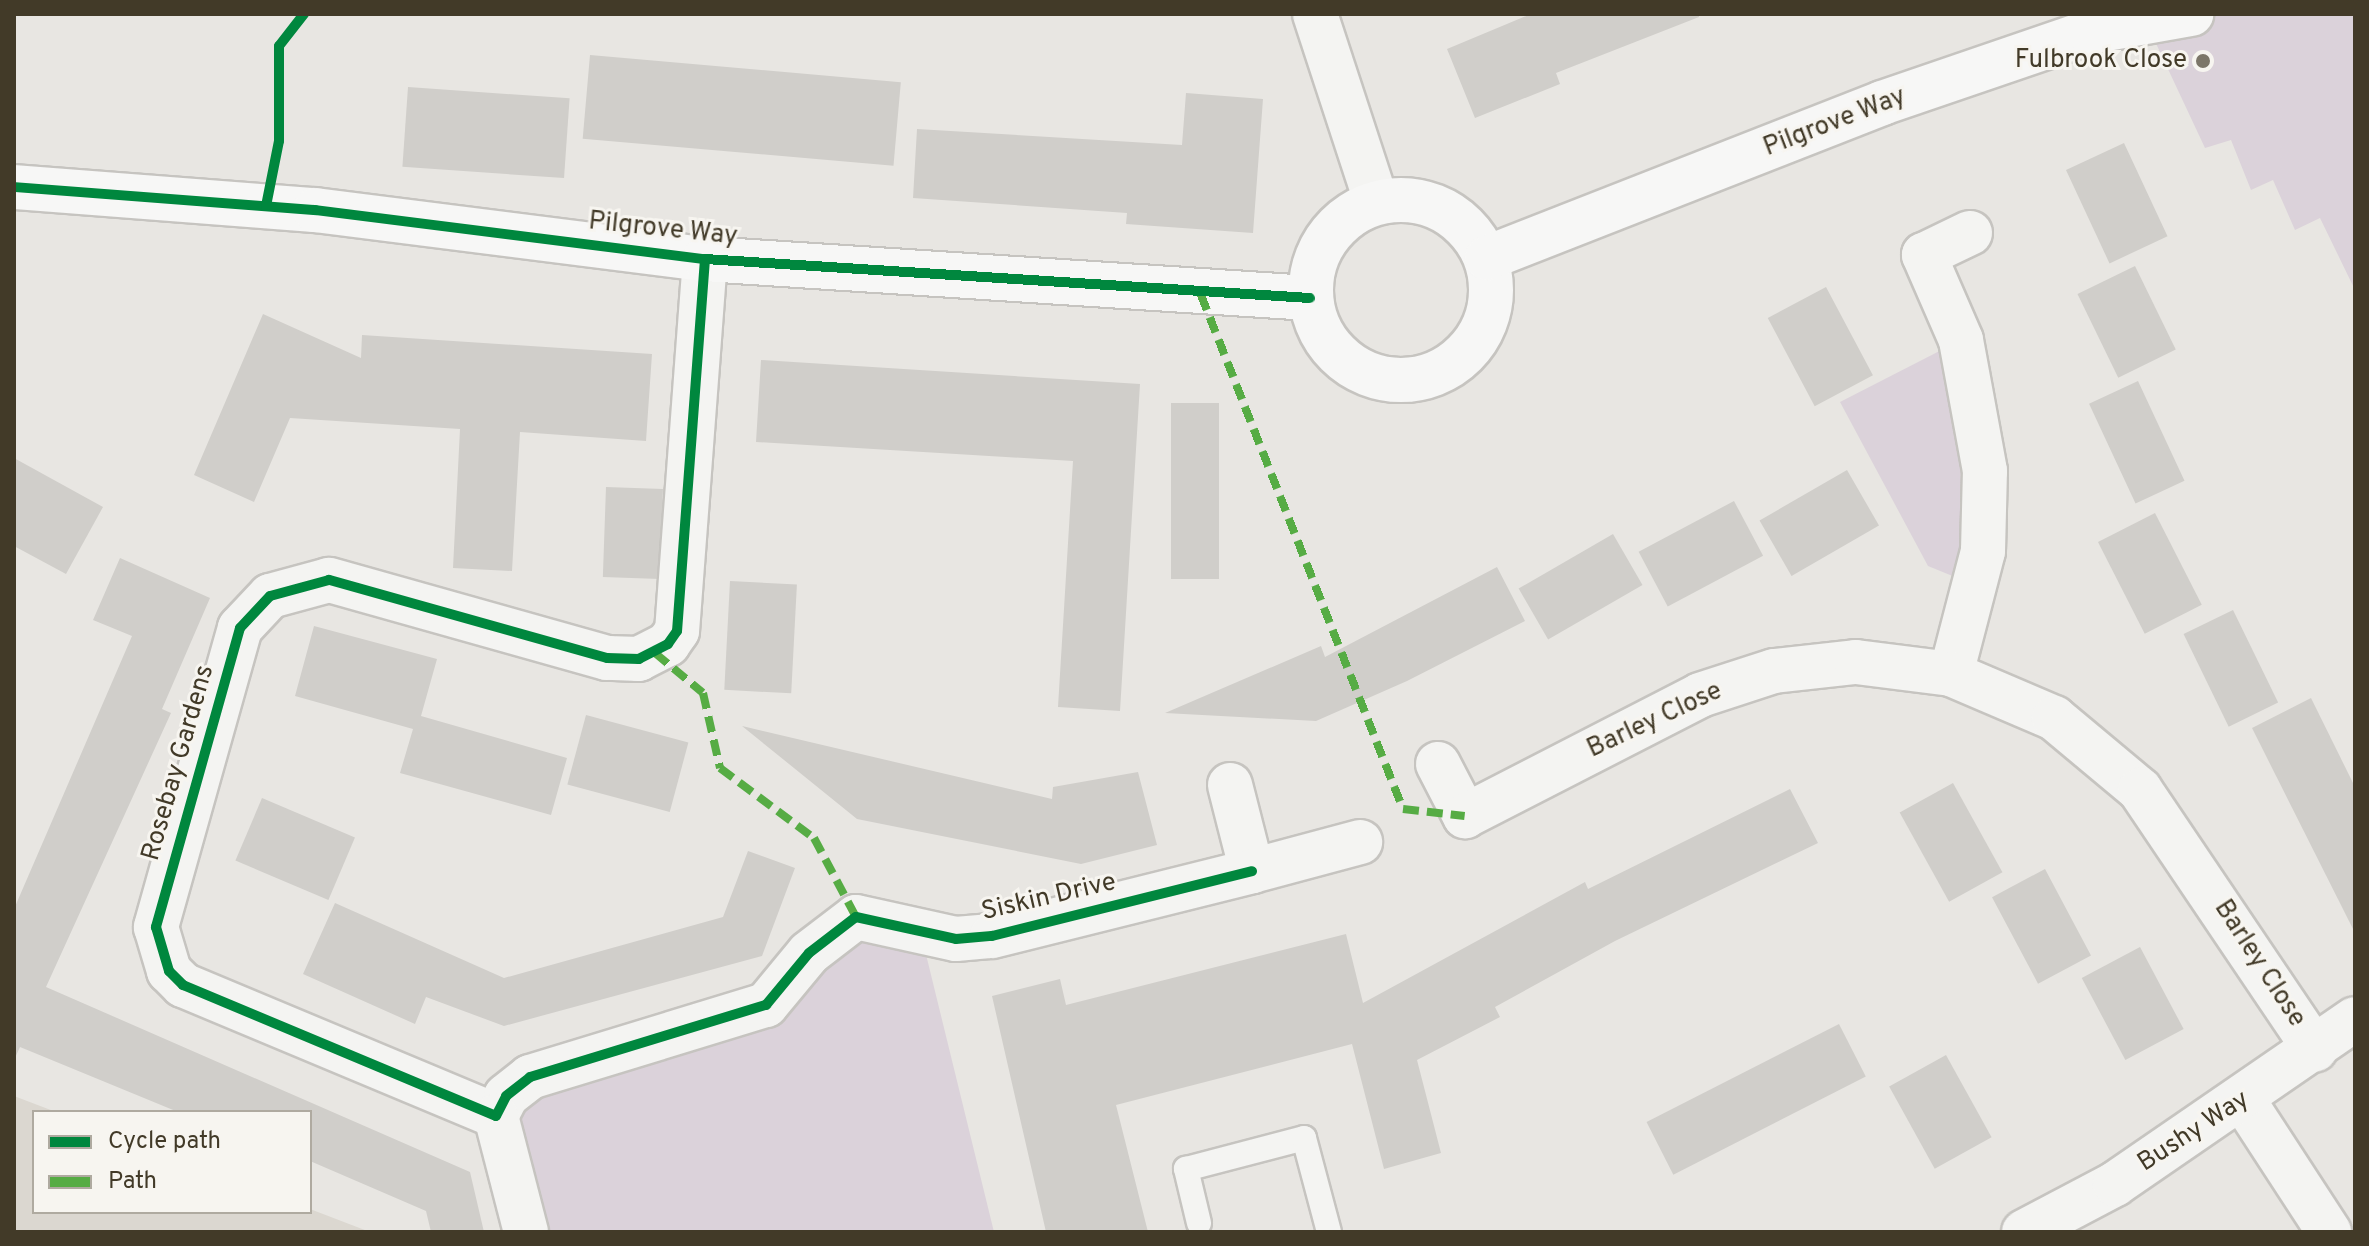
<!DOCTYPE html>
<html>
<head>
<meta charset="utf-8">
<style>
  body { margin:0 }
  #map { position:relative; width:2369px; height:1246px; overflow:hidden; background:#e8e6e2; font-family:Overpass,sans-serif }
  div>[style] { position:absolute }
  .built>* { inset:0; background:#dbd7d0 }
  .green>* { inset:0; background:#dbd2da }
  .building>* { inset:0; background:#d0ceca; transform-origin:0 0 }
  .roads { filter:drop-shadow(2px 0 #c6c4c0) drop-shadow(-2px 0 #c6c4c0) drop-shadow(0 2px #c6c4c0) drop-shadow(0 -2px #c6c4c0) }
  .lane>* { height:24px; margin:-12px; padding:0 12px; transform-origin:12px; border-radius:12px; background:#f4f4f2 }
  .street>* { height:44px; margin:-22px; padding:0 22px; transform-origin:22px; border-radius:22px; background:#f4f4f2 }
  .secondary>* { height:44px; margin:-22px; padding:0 22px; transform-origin:22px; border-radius:22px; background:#f7f7f6 }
  .secondary>.ring { margin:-22px; padding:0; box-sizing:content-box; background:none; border:44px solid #f7f7f6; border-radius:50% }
  .quiet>* { height:8px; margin-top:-4px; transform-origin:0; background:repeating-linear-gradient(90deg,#56ac44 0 16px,transparent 0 24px) }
  .cycleway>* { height:10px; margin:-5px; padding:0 5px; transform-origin:5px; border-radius:5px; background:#00873e }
  .dots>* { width:22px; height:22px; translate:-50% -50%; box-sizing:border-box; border:4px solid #f7f5f0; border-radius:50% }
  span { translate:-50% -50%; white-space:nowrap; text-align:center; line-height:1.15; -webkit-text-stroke:6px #f7f5f0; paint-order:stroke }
  .poi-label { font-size:26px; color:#423a28 }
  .right { translate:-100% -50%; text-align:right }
  .street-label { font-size:26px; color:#423a28 }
  .frame { position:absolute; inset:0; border:16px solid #423a28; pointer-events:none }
  .legend { position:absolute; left:32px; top:1110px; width:280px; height:104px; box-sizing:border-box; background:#f7f5f0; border:2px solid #afaaa0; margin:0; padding:10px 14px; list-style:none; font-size:24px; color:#423a28 }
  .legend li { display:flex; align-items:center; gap:16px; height:40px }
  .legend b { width:40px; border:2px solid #afaaa0 }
</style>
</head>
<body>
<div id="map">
  <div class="built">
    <i style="clip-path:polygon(14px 1096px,56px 1112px,34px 1112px,34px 1212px,310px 1209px,370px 1232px,14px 1232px)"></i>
  </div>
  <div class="green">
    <i style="clip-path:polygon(2191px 14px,2355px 14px,2355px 290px,2320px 218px,2295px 230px,2273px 180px,2251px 190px,2231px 140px,2205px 148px,2145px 20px)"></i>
    <i style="clip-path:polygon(1961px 340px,1977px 586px,1928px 566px,1840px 402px)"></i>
    <i style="clip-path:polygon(831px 934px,921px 934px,994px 1232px,526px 1232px,506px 1096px,702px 1027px)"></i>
  </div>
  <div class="building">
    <i style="clip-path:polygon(1531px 14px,1699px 14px,1699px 17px,1556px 73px,1560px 84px,1475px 118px,1447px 49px)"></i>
    <i style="left:590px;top:55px;width:312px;height:84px;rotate:5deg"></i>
    <i style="left:408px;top:87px;width:162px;height:80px;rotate:4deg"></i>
    <i style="clip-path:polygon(1186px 93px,1263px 99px,1253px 233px,1126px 224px,1127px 213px,913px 198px,917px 129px,1182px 145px)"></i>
    <i style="left:2124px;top:143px;width:103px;height:64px;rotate:65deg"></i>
    <i style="left:2135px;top:266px;width:93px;height:64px;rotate:64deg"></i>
    <i style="left:1826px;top:287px;width:100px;height:66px;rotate:62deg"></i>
    <i style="clip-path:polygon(263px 314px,361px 358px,362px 335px,652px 354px,646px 441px,520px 432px,512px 571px,453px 568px,460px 429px,290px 418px,254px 502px,194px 475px)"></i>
    <i style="clip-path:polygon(761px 360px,1140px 384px,1120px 711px,1058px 707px,1073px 461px,756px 442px)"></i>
    <i style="left:2138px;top:381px;width:110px;height:54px;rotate:65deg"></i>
    <i style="left:1171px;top:403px;width:48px;height:176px"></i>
    <i style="clip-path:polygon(14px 458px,103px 507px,66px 574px,14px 546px)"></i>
    <i style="left:1847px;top:470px;width:64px;height:101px;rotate:60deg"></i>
    <i style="left:606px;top:487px;width:57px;height:90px;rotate:2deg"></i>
    <i style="left:1734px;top:501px;width:62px;height:108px;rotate:62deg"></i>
    <i style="left:2155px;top:513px;width:103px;height:64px;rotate:63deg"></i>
    <i style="left:1613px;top:534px;width:59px;height:109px;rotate:60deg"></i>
    <i style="clip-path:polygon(120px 558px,210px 598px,162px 709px,171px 713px,46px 987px,470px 1172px,484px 1232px,431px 1232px,426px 1211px,310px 1161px,310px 1112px,178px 1112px,20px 1047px,14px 1060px,14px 909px,132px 636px,93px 620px)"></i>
    <i style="clip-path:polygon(1497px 567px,1525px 621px,1407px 681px,1316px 721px,1165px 713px,1321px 646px,1325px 657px)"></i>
    <i style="left:730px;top:581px;width:67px;height:109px;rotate:3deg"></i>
    <i style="left:2233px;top:610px;width:103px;height:55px;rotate:64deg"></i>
    <i style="clip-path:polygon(314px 626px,437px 659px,421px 716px,567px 758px,551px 815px,400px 773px,413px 729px,295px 696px)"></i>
    <i style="clip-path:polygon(2311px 698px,2355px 787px,2355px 933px,2252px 728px)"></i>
    <i style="left:586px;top:715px;width:106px;height:72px;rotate:15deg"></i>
    <i style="clip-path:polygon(742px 726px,1052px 799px,1053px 787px,1138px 772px,1157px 845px,1081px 864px,857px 819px)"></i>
    <i style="left:1953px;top:783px;width:102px;height:61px;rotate:61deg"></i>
    <i style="clip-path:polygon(1790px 789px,1818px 843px,1615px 941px,1495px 1007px,1500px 1017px,1417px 1060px,1441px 1153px,1384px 1169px,1352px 1044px,1116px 1105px,1148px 1232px,1046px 1232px,992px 996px,1060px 979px,1066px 1005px,1346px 934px,1363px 1003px,1585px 882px,1588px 889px)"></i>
    <i style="left:262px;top:798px;width:101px;height:68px;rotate:23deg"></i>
    <i style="clip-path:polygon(748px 851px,795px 868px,762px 956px,504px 1026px,426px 997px,415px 1024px,303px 974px,335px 903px,504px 978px,723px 917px)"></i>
    <i style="left:2045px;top:869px;width:98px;height:60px;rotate:62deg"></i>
    <i style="left:2140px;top:947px;width:93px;height:66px;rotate:62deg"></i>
    <i style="left:1839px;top:1024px;width:59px;height:216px;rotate:63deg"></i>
    <i style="left:1946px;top:1055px;width:94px;height:65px;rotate:61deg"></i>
  </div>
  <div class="roads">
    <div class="lane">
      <i style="left:1199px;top:1223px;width:56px;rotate:-103.5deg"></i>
      <i style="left:1186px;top:1169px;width:122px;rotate:-14.7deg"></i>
      <i style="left:1304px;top:1138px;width:97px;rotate:75.1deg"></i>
    </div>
    <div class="street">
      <i style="left:1315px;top:14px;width:197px;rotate:71.9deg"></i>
      <i style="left:705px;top:259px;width:373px;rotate:94.3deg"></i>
      <i style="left:677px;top:631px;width:16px;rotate:125deg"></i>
      <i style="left:668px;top:644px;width:33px;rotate:153deg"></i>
      <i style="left:639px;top:659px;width:32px;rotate:-178deg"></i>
      <i style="left:607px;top:658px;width:289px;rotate:-164.3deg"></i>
      <i style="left:329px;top:580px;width:61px;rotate:164.8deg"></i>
      <i style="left:270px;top:596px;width:44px;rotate:133.2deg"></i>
      <i style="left:240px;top:628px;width:311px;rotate:105.7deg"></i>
      <i style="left:156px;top:927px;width:46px;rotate:73.5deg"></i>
      <i style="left:169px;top:971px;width:20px;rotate:45deg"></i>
      <i style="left:183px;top:985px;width:339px;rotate:22.7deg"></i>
      <i style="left:496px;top:1116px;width:22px;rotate:-63deg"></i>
      <i style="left:506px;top:1096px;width:31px;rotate:-38deg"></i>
      <i style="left:530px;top:1077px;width:247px;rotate:-17deg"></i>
      <i style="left:766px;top:1005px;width:67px;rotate:-50.4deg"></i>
      <i style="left:809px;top:953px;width:59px;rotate:-37.5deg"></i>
      <i style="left:856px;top:917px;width:102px;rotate:12.4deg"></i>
      <i style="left:956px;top:939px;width:36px;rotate:-5deg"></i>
      <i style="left:992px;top:936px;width:268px;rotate:-14deg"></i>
      <i style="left:1951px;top:674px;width:127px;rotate:-75.4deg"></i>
      <i style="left:1983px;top:551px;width:80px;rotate:-88.6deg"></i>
      <i style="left:1985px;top:471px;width:133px;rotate:-100.4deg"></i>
      <i style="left:1961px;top:340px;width:93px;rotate:-113.5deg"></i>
      <i style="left:1924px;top:255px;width:51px;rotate:-25.6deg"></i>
      <i style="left:1438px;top:764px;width:59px;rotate:62.6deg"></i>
      <i style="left:1465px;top:816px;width:264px;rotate:-27.2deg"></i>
      <i style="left:1700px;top:695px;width:78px;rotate:-18deg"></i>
      <i style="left:1774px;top:671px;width:82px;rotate:-6.3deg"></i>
      <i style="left:1856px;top:662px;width:96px;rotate:7.2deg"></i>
      <i style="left:1951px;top:674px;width:112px;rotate:23.1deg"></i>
      <i style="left:2054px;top:718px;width:112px;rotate:39.9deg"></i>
      <i style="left:2140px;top:790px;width:313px;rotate:56deg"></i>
      <i style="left:1230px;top:785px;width:89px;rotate:75.7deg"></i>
      <i style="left:1252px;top:871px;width:112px;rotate:-15deg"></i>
      <i style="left:2243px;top:1100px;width:158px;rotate:56.9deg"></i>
      <i style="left:496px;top:1116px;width:120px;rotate:75.5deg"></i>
      <i style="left:2024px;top:1232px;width:103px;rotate:-27.8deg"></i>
      <i style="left:2115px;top:1184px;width:291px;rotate:-34.5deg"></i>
    </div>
    <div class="secondary">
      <i style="left:14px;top:187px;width:302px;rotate:4.4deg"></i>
      <i style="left:315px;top:210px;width:393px;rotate:7.2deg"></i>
      <i style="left:705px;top:259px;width:606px;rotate:3.69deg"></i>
      <i class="ring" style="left:1311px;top:200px;width:136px;height:136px"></i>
      <i style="left:1487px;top:258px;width:424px;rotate:-21.4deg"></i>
      <i style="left:1882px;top:103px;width:219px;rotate:-18.9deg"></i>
      <i style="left:2089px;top:32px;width:104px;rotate:-10deg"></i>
    </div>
  </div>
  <div class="quiet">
    <i style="left:1201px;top:295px;width:552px;rotate:68.55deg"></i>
    <i style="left:1403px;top:809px;width:62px;rotate:6.4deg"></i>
    <i style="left:655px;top:653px;width:62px;rotate:39.8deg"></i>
    <i style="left:703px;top:693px;width:77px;rotate:77.2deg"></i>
    <i style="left:720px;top:768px;width:117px;rotate:36.7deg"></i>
    <i style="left:814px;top:838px;width:89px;rotate:62deg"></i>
  </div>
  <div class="cycleway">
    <i style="left:14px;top:187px;width:302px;rotate:4.4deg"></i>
    <i style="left:315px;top:210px;width:393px;rotate:7.2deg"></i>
    <i style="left:705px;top:259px;width:606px;rotate:3.69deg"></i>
    <i style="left:266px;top:206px;width:66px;rotate:-78.7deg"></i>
    <i style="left:279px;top:141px;width:95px;rotate:-90deg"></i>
    <i style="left:279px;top:46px;width:41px;rotate:-52deg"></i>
    <i style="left:705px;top:259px;width:373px;rotate:94.3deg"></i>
    <i style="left:677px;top:631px;width:16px;rotate:125deg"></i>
    <i style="left:668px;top:644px;width:33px;rotate:153deg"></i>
    <i style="left:639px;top:659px;width:32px;rotate:-178deg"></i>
    <i style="left:607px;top:658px;width:289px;rotate:-164.3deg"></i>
    <i style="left:329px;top:580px;width:61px;rotate:164.8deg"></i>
    <i style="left:270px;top:596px;width:44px;rotate:133.2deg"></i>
    <i style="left:240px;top:628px;width:311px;rotate:105.7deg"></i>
    <i style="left:156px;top:927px;width:46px;rotate:73.5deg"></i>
    <i style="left:169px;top:971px;width:20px;rotate:45deg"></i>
    <i style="left:183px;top:985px;width:339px;rotate:22.7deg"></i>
    <i style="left:496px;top:1116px;width:22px;rotate:-63deg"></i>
    <i style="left:506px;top:1096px;width:31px;rotate:-38deg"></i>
    <i style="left:530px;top:1077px;width:247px;rotate:-17deg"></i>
    <i style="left:766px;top:1005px;width:67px;rotate:-50.4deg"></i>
    <i style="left:809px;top:953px;width:59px;rotate:-37.5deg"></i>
    <i style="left:856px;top:917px;width:102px;rotate:12.4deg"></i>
    <i style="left:956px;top:939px;width:36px;rotate:-5deg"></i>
    <i style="left:992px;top:936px;width:268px;rotate:-14deg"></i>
  </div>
  <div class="dots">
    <i style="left:2203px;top:61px;background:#7c7669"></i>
  </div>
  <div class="poi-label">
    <span class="right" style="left:2187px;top:61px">Fulbrook Close</span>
  </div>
  <div class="street-label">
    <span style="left:1835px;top:123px;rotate:-21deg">Pilgrove Way</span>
    <span style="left:663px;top:230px;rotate:6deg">Pilgrove Way</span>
    <span style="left:1655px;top:721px;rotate:-25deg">Barley Close</span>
    <span style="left:179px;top:763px;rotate:-74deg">Rosebay Gardens</span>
    <span style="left:1049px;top:898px;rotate:-13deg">Siskin Drive</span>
    <span style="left:2259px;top:964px;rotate:57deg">Barley Close</span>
    <span style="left:2194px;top:1132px;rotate:-33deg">Bushy Way</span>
  </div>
  <div class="frame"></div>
  <ul class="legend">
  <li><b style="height:10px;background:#00873e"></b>Cycle path</li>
  <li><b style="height:10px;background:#56ac44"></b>Path</li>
  </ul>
</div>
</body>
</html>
